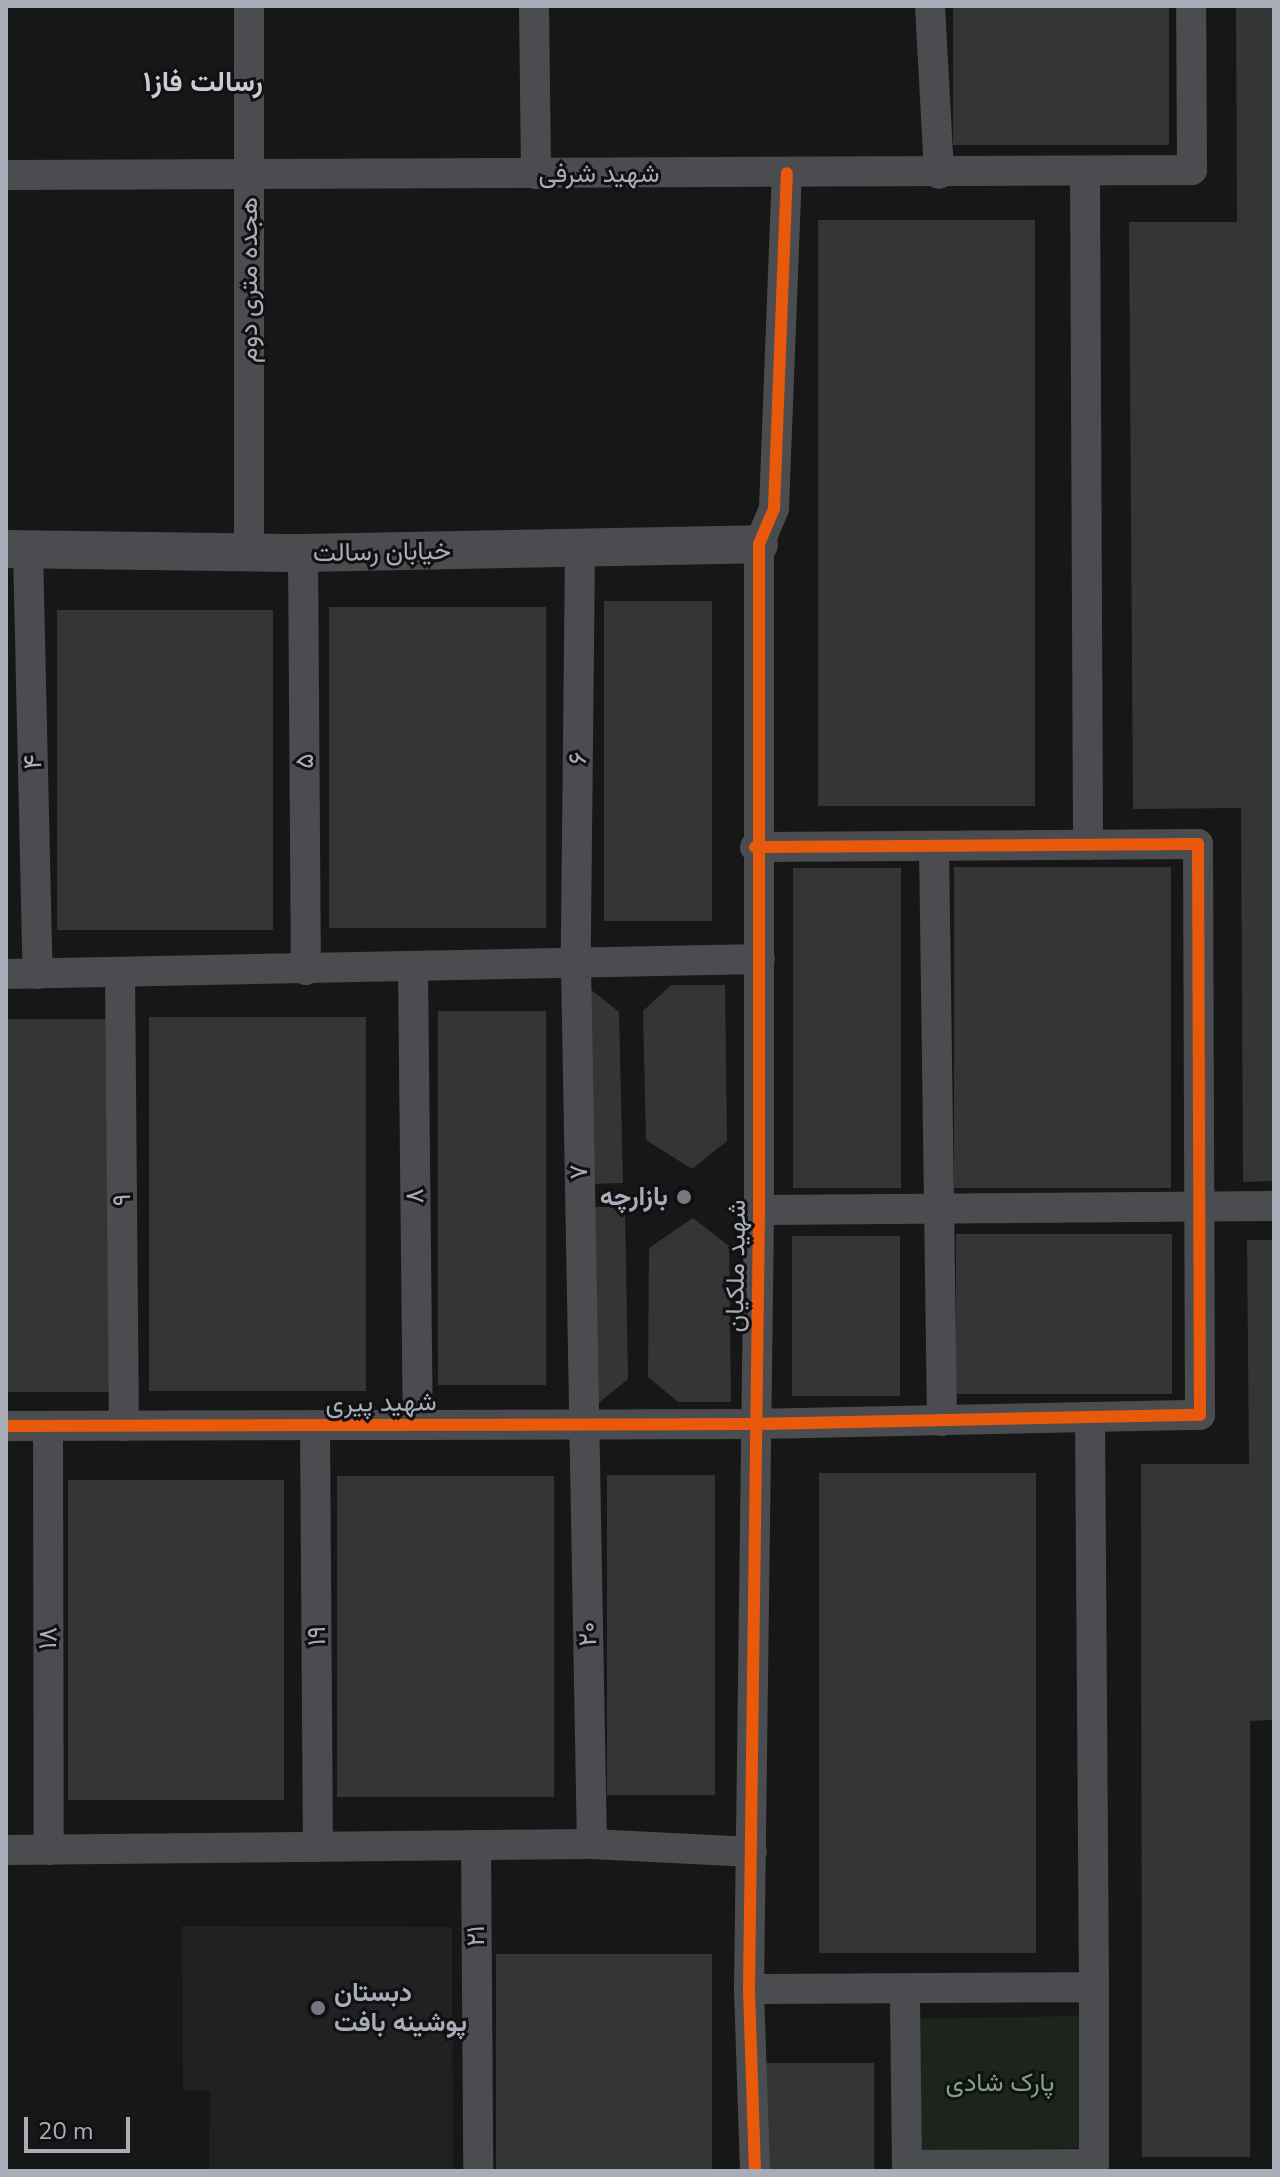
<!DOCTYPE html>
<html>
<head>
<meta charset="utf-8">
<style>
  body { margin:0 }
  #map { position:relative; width:1280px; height:2177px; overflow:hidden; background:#171717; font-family:"Nunito Sans",Vazirmatn,sans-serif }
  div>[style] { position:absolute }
  .built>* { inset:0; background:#212123 }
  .green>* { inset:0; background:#1d241e; transform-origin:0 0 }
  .building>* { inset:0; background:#353536; transform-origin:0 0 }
  .minor>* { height:30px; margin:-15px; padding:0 15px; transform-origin:15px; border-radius:15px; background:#4b4c50 }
  .tertiary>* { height:38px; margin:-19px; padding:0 19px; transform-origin:19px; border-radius:19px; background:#4b4c50 }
  .cycleway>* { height:12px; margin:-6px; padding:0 6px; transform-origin:6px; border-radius:6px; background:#e8590c }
  .dots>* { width:22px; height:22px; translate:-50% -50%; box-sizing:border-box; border:4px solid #111113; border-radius:50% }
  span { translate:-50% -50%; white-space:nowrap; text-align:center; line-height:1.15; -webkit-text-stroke:6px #111113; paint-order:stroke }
  .street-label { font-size:26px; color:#a8adb8 }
  .poi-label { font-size:26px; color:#a8adb8; font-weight:700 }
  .right { translate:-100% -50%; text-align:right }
  .left { translate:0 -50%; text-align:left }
  .park-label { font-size:26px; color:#7fa381 }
  .neighbourhood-label { font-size:28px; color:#c9ccd4; font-weight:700 }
  .frame { position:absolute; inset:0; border:8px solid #a8adb8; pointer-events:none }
  .scale { position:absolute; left:24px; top:2117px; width:106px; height:36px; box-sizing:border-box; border:4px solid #a8adb8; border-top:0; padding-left:10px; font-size:24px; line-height:28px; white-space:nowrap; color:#a8adb8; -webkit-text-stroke:6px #111113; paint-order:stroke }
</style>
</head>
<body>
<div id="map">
  <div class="built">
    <i style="clip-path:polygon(182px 1926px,452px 1927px,453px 2171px,209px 2171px,210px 2091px,183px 2090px)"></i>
  </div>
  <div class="green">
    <i style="left:1080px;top:2016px;width:132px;height:162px;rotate:89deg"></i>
  </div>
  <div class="building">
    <i style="left:953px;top:6px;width:216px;height:139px"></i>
    <i style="clip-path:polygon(1236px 6px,1274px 6px,1274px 1181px,1243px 1182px,1241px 808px,1133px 809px,1129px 222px,1237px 222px)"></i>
    <i style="left:1035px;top:220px;width:586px;height:217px;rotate:90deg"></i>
    <i style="left:712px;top:601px;width:320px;height:108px;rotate:90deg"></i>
    <i style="left:546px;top:607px;width:321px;height:217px;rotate:90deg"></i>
    <i style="left:273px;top:610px;width:320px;height:216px;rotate:90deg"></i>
    <i style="left:1171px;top:867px;width:321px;height:217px;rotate:90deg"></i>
    <i style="left:901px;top:868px;width:320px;height:108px;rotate:90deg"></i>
    <i style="clip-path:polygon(585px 985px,619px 1012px,623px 1183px,589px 1184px)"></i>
    <i style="clip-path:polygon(671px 985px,725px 985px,727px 1141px,692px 1169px,646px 1140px,643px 1011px)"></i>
    <i style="left:438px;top:1011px;width:108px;height:374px"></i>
    <i style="left:149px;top:1017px;width:217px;height:374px"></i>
    <i style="left:109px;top:1019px;width:373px;height:103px;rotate:90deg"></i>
    <i style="clip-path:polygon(590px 1207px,625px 1207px,628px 1379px,595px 1406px)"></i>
    <i style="clip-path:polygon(693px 1218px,729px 1246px,731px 1402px,678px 1402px,648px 1377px,649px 1248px)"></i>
    <i style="left:1172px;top:1234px;width:160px;height:216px;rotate:90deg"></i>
    <i style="left:792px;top:1236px;width:108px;height:160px"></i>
    <i style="clip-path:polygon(1247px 1240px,1274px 1240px,1274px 1720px,1250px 1721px,1250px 2157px,1142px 2157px,1141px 1464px,1249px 1464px)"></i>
    <i style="left:1036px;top:1473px;width:480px;height:217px;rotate:90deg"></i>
    <i style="left:607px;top:1475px;width:108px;height:320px"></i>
    <i style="left:554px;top:1476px;width:321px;height:217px;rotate:90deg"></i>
    <i style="left:284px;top:1480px;width:320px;height:216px;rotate:90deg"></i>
    <i style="left:712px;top:1954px;width:217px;height:216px;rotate:90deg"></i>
    <i style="left:766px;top:2063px;width:108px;height:108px"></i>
  </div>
  <div class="minor">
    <i style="left:534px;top:6px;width:168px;rotate:89.3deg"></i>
    <i style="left:930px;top:6px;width:168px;rotate:86.9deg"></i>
    <i style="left:1085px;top:173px;width:672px;rotate:89.74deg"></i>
    <i style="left:6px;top:175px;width:1186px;rotate:-0.24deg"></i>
    <i style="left:1192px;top:170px;width:164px;rotate:-90.3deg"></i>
    <i style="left:28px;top:549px;width:425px;rotate:88.7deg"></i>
    <i style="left:580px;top:550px;width:416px;rotate:90.6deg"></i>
    <i style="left:576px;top:966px;width:878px;rotate:88.96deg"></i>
    <i style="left:249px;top:553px;width:547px;rotate:-90deg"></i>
    <i style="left:303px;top:553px;width:417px;rotate:89.6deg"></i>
    <i style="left:934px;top:846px;width:575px;rotate:89.2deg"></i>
    <i style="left:413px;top:968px;width:456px;rotate:89.4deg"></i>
    <i style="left:120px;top:973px;width:453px;rotate:89.5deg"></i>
    <i style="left:6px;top:974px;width:754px;rotate:-1.14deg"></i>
    <i style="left:759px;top:1210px;width:515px;rotate:-0.45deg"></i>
    <i style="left:1090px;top:1417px;width:570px;rotate:89.6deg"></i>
    <i style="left:6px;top:1426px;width:750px;rotate:-0.15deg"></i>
    <i style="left:756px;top:1424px;width:444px;rotate:-1.2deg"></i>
    <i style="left:1200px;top:1415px;width:571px;rotate:-90.2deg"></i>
    <i style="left:1198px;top:844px;width:443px;rotate:179.6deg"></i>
    <i style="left:48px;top:1426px;width:424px;rotate:89.9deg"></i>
    <i style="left:315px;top:1426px;width:421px;rotate:89.6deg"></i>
    <i style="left:476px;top:1845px;width:326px;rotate:89.6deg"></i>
    <i style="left:6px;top:1850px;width:586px;rotate:-0.59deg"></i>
    <i style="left:592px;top:1844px;width:160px;rotate:2.9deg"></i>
    <i style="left:749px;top:1989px;width:345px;rotate:-0.3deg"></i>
    <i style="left:1094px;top:1987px;width:177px;rotate:90deg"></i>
    <i style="left:1094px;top:2164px;width:187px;rotate:179.7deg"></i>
    <i style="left:907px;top:2165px;width:175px;rotate:-90.7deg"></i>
    <i style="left:755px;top:2171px;width:182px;rotate:-91.9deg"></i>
    <i style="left:749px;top:1989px;width:779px;rotate:-89.26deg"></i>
    <i style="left:759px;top:1210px;width:666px;rotate:-90deg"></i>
    <i style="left:759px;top:544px;width:39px;rotate:-67deg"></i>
    <i style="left:774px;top:508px;width:335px;rotate:-87.8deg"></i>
  </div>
  <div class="tertiary">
    <i style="left:6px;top:549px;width:297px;rotate:0.8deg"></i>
    <i style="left:303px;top:553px;width:456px;rotate:-1.1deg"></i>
  </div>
  <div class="cycleway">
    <i style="left:6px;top:1426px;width:750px;rotate:-0.15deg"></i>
    <i style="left:756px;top:1424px;width:444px;rotate:-1.2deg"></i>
    <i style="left:1200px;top:1415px;width:571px;rotate:-90.2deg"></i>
    <i style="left:1198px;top:844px;width:443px;rotate:179.6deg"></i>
    <i style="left:755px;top:2171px;width:182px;rotate:-91.9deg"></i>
    <i style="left:749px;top:1989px;width:779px;rotate:-89.26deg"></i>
    <i style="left:759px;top:1210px;width:666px;rotate:-90deg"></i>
    <i style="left:759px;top:544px;width:39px;rotate:-67deg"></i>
    <i style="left:774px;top:508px;width:335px;rotate:-87.8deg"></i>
  </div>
  <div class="dots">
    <i style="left:684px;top:1197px;background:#757880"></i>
    <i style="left:318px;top:2008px;background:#757880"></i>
  </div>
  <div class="street-label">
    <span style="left:599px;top:174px">شهید شرفی</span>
    <span style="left:249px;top:280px;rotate:-90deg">هجده متری دوم</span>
    <span style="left:382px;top:552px;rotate:-1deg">خیابان رسالت</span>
    <span style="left:578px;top:758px;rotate:-89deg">۶</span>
    <span style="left:305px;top:761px;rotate:-90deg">۵</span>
    <span style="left:33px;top:762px;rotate:-91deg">۴</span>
    <span style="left:579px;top:1172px;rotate:-91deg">۷</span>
    <span style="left:415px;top:1196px;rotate:-91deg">۸</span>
    <span style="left:122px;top:1200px;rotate:-91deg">۹</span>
    <span style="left:736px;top:1266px;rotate:-89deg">شهید ملکیان</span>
    <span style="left:381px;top:1403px;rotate:-1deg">شهید پیری</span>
    <span style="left:588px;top:1634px;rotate:-91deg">۲۰</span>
    <span style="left:317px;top:1636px;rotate:-90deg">۱۹</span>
    <span style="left:48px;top:1638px;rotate:-90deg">۱۸</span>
    <span style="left:476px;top:1936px;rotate:-90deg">۲۱</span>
  </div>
  <div class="poi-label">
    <span class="right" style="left:668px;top:1197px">بازارچه</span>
    <span class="left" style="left:334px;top:2008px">دبستان<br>پوشینه بافت</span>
  </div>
  <div class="park-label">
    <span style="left:1000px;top:2083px">پارک شادی</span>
  </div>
  <div class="neighbourhood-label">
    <span style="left:203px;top:82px">رسالت فاز۱</span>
  </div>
  <div class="frame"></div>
  <div class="scale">20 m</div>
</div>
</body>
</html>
